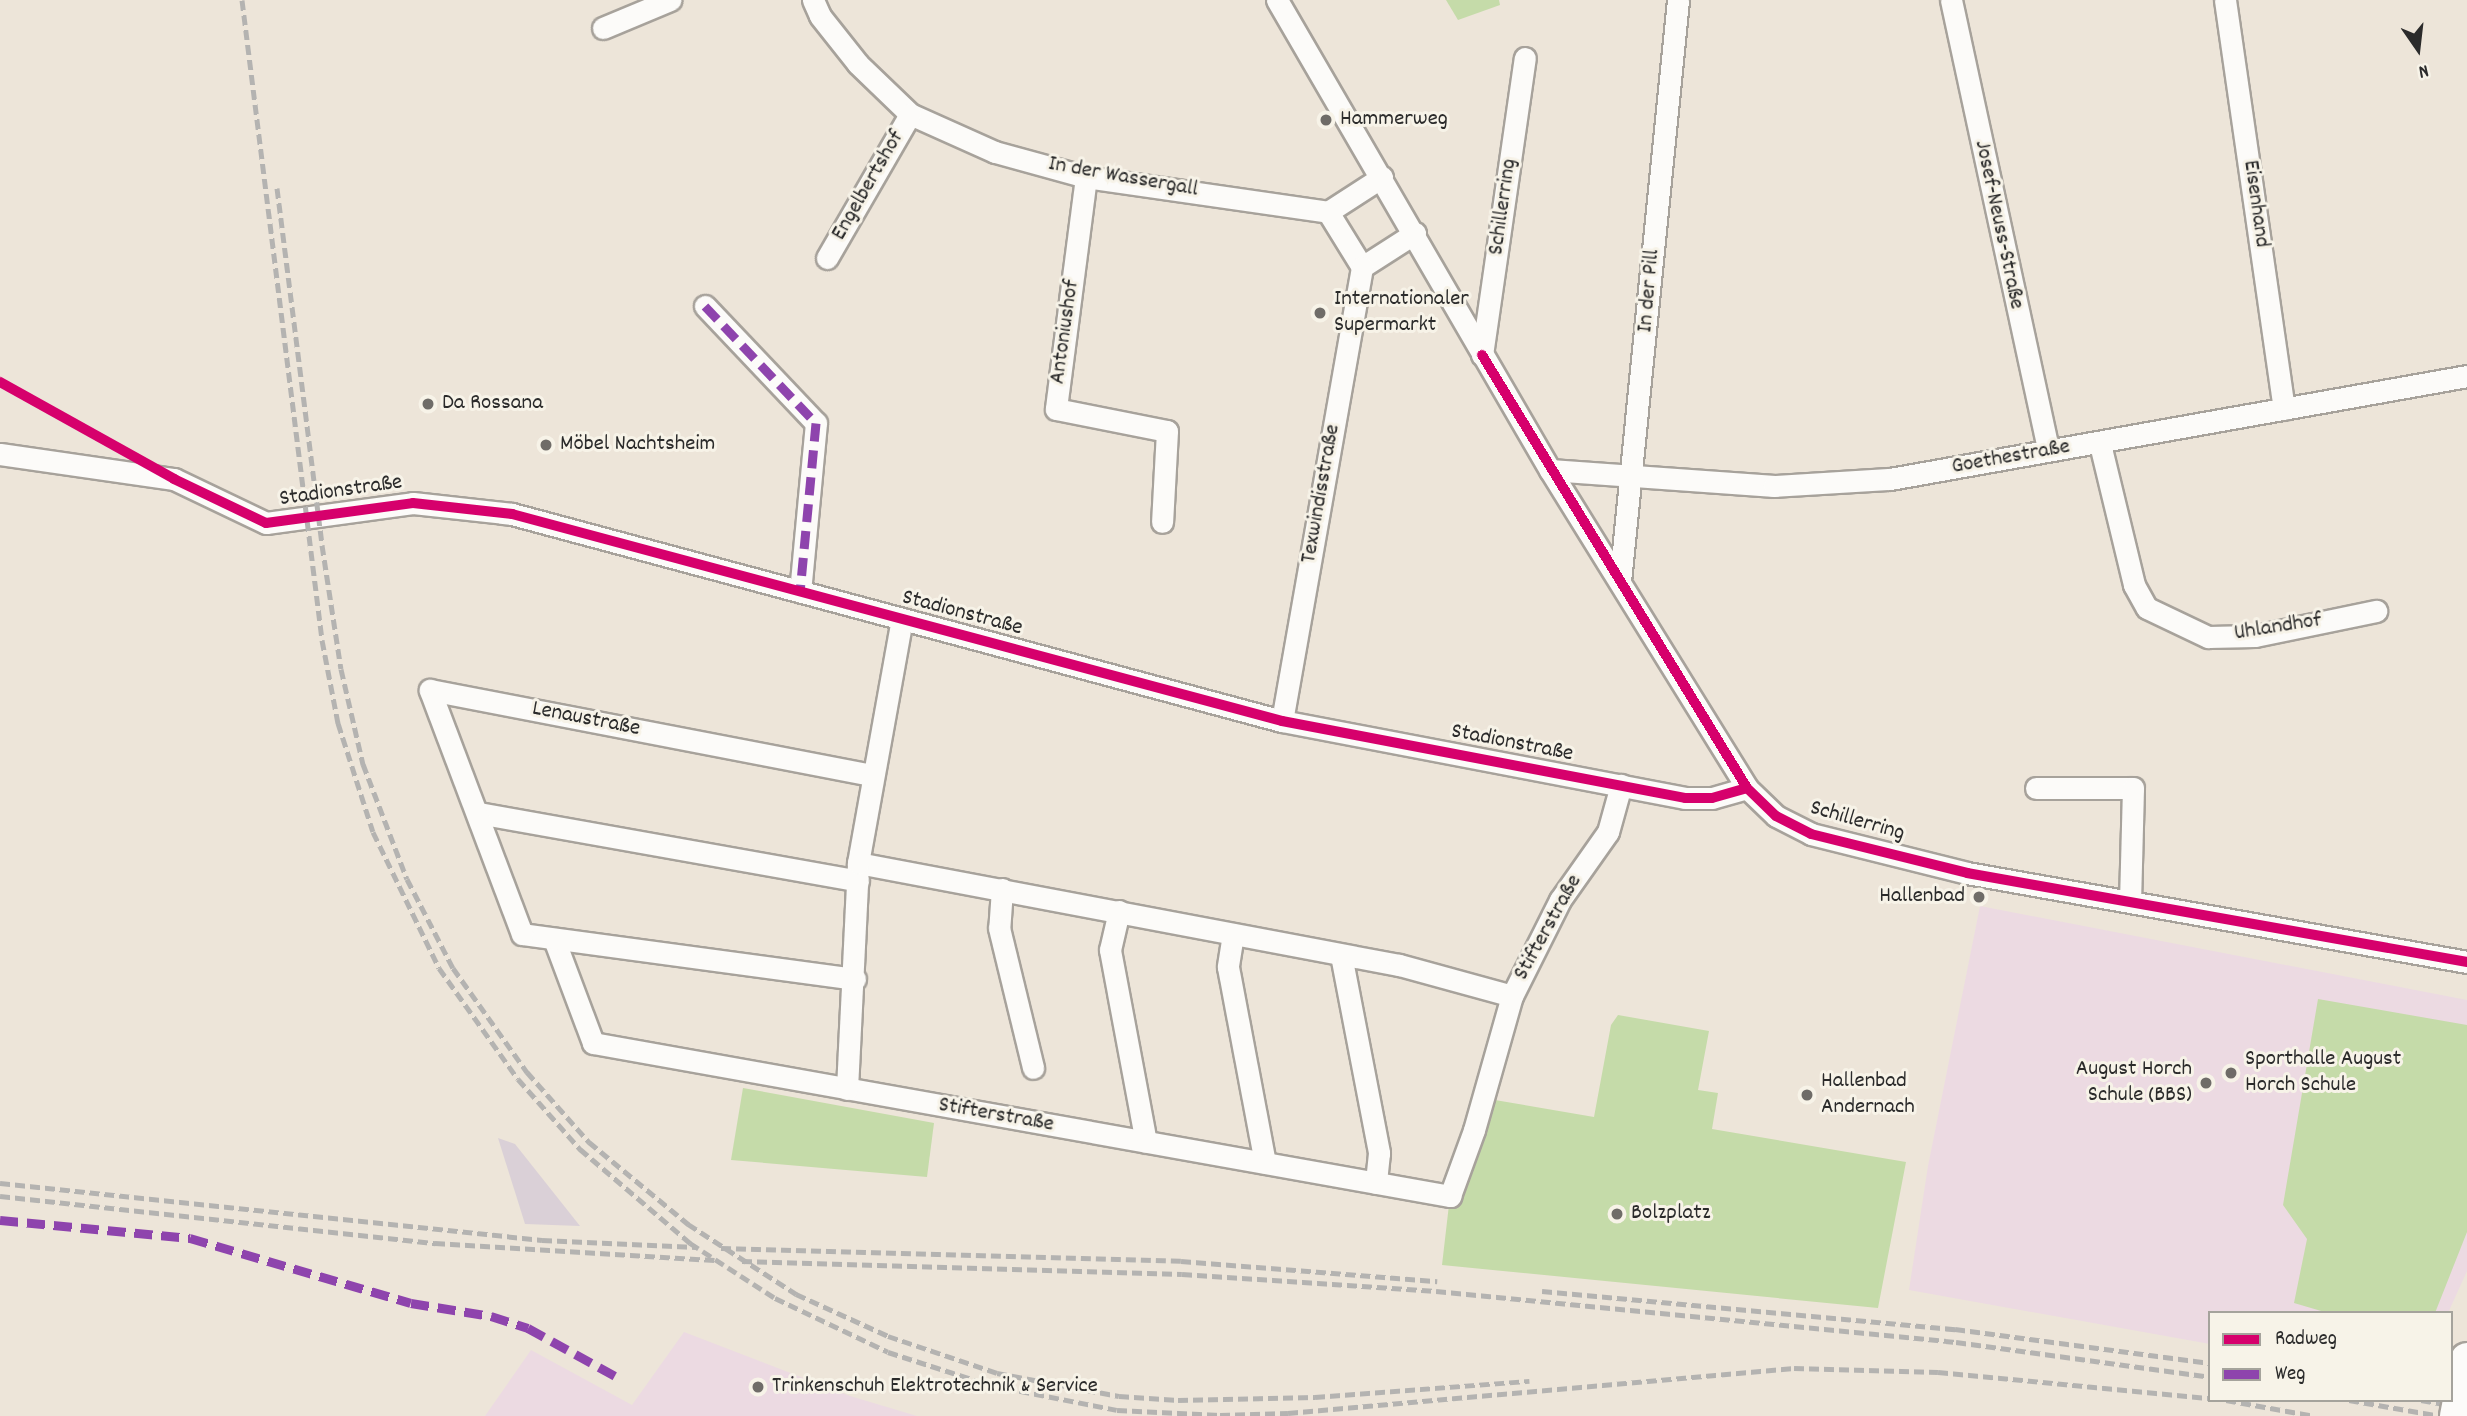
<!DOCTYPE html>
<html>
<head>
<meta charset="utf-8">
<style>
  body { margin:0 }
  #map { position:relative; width:2467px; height:1416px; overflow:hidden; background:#ede5d9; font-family:Dekko,sans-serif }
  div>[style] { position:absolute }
  .built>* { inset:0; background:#ecdae2 }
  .industrial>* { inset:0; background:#dad0d7 }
  .green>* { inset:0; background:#c5dba9 }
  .roads { filter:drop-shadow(2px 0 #a7a29b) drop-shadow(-2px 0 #a7a29b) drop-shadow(0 2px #a7a29b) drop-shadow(0 -2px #a7a29b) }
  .street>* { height:21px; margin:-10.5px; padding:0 10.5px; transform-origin:10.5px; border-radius:10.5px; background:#fcfbf9 }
  .rail>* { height:5px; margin-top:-2.5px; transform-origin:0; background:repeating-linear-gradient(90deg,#b4b3b1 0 10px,transparent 0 15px) }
  .bridges { filter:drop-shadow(2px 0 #a7a29b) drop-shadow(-2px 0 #a7a29b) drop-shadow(0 2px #a7a29b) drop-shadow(0 -2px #a7a29b) }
  .secondary-bridge>* { height:32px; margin:-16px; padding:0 16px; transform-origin:16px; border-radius:16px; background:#fcfbf9 }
  .quiet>* { height:9px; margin-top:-4.5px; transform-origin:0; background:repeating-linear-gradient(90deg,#8e44ad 0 18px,transparent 0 27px) }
  .cycleway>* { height:10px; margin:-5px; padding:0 5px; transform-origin:5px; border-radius:5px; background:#d6006c }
  .dots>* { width:19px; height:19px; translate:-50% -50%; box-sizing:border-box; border:4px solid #f7f3e8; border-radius:50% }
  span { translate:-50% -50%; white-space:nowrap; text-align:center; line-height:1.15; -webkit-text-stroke:6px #f7f3e8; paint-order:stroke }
  .poi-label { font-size:23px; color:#2b2b2b }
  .left { translate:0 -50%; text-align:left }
  .right { translate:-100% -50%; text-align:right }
  .street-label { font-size:23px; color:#2b2b2b }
  .legend { position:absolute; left:2208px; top:1311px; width:245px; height:91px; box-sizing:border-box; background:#f7f3e8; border:2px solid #a5a39c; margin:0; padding:9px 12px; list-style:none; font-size:21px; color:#2b2b2b }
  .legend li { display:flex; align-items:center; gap:14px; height:35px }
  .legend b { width:35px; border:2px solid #a5a39c }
  .north { position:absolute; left:2383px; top:14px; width:70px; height:70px; -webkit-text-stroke:5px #f7f3e8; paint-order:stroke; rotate:166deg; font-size:19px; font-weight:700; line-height:28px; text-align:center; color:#2b2b2b }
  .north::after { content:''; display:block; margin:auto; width:24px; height:32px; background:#2b2b2b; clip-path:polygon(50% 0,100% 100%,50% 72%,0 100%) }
</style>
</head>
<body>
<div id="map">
  <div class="built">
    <i style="clip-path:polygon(1980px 906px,2467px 1000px,2467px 1271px,2448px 1313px,2210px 1313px,2210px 1344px,1909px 1290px,1928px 1166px)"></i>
    <i style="clip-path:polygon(684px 1332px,850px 1396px,917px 1416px,485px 1416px,531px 1350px,632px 1405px)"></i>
  </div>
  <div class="industrial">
    <i style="clip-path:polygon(498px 1138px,515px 1144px,580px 1226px,525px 1224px)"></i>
  </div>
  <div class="green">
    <i style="clip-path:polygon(1446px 0,1499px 0,1500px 5px,1458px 20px)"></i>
    <i style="clip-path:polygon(2318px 999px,2467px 1025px,2467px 1232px,2435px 1313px,2328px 1313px,2294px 1303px,2307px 1239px,2283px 1205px)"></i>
    <i style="clip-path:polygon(1618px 1015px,1709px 1031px,1698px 1090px,1718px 1093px,1712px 1129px,1906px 1162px,1878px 1308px,1442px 1265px,1450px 1196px,1483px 1098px,1594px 1117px,1611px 1025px)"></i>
    <i style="clip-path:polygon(743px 1088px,934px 1123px,927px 1177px,731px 1160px)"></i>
  </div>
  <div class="roads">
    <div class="street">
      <i style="left:813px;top:0;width:17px;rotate:66deg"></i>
      <i style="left:820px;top:16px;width:61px;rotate:51.6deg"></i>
      <i style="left:858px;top:64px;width:72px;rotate:43.9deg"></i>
      <i style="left:910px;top:114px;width:93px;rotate:24.1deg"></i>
      <i style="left:995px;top:152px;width:94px;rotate:15.4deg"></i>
      <i style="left:1086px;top:177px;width:245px;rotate:8.2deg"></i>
      <i style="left:1277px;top:0;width:544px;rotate:59.85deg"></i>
      <i style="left:1550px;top:470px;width:374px;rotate:58.2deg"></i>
      <i style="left:1747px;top:788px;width:40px;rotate:44deg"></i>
      <i style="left:1776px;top:816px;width:39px;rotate:27deg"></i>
      <i style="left:1811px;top:834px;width:161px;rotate:14deg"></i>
      <i style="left:1967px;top:873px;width:508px;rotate:10.09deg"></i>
      <i style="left:1951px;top:0;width:459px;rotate:77.8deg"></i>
      <i style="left:2225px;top:0;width:413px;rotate:81.8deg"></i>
      <i style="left:603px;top:28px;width:73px;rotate:-22.7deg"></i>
      <i style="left:1086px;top:177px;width:234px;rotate:97.4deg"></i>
      <i style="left:1056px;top:409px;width:113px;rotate:11.2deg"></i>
      <i style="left:1167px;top:431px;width:91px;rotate:93.1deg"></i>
      <i style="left:1382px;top:177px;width:64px;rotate:147.1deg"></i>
      <i style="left:1328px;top:212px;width:65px;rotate:58.3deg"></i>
      <i style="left:1362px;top:267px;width:63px;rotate:-32.7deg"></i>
      <i style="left:827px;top:258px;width:166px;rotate:-60deg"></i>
      <i style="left:705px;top:306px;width:161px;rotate:46.5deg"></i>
      <i style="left:816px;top:423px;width:169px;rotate:95.4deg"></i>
      <i style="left:1482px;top:355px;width:300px;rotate:-81.8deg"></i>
      <i style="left:2100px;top:444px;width:145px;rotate:76.4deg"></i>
      <i style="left:2134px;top:585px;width:26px;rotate:61deg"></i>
      <i style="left:2147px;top:608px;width:68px;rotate:25.4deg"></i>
      <i style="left:2208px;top:637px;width:47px;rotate:-1.2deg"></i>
      <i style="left:2255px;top:636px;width:124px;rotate:-11.7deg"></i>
      <i style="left:0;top:454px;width:176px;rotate:8.2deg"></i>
      <i style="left:174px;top:479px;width:102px;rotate:25.6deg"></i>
      <i style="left:266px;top:523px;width:148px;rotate:-7.7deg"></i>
      <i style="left:413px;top:503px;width:100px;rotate:6.3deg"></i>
      <i style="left:512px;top:514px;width:797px;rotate:15.05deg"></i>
      <i style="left:1282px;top:721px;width:410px;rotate:10.8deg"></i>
      <i style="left:1685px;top:798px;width:27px"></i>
      <i style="left:1712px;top:798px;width:36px;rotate:-16deg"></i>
      <i style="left:1550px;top:470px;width:225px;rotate:4.1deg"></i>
      <i style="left:1774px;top:486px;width:116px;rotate:-3.5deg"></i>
      <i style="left:1890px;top:479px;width:586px;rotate:-10.12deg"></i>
      <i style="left:1620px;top:581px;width:584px;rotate:-84.3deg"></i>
      <i style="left:1282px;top:721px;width:461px;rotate:-80deg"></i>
      <i style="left:2036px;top:788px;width:97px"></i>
      <i style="left:2133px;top:788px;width:113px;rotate:91.5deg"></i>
      <i style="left:478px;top:813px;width:386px;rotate:10.1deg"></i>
      <i style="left:858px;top:863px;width:551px;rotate:10.68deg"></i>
      <i style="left:1399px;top:965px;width:117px;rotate:15.3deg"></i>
      <i style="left:1002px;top:889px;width:39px;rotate:94deg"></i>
      <i style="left:999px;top:928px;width:144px;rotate:76.3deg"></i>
      <i style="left:1119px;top:911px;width:40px;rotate:103deg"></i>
      <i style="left:1110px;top:950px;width:195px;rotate:79.4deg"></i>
      <i style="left:1233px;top:934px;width:33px;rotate:99deg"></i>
      <i style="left:1228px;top:967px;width:199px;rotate:79.3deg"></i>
      <i style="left:554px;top:939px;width:111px;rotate:69.4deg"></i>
      <i style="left:593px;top:1043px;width:871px;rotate:10.12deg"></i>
      <i style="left:1450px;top:1196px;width:70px;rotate:-70deg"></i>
      <i style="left:1474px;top:1130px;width:139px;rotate:-74.2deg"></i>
      <i style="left:1512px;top:996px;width:107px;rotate:-63.4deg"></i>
      <i style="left:1560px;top:900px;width:83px;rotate:-54.8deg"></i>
      <i style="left:1608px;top:832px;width:49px;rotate:-74.5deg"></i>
      <i style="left:1341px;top:955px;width:202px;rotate:79.1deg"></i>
      <i style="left:1379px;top:1153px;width:30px;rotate:96deg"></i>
      <i style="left:855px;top:979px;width:336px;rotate:-172.3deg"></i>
      <i style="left:522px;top:934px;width:261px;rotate:-110.7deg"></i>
      <i style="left:430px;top:690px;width:449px;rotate:10.9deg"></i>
      <i style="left:847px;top:1089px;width:226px;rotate:-87.2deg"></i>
      <i style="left:858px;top:863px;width:248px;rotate:-79.8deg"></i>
    </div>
  </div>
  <div class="rail">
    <i style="left:242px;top:0;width:645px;rotate:82.87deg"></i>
    <i style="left:322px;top:640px;width:85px;rotate:79.1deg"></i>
    <i style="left:338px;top:723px;width:114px;rotate:72.2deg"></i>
    <i style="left:373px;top:832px;width:151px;rotate:64.1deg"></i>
    <i style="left:439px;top:968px;width:136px;rotate:54.6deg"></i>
    <i style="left:518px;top:1079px;width:94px;rotate:48.5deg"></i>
    <i style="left:580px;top:1149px;width:145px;rotate:40.5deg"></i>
    <i style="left:690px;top:1243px;width:101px;rotate:32.9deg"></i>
    <i style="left:775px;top:1298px;width:125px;rotate:25.5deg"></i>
    <i style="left:888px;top:1352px;width:107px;rotate:17.9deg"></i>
    <i style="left:990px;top:1385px;width:129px;rotate:11.1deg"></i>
    <i style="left:1117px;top:1410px;width:103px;rotate:2.8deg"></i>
    <i style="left:1220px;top:1415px;width:68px;rotate:-1.7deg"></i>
    <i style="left:1288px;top:1413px;width:508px;rotate:-5.08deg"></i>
    <i style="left:1794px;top:1368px;width:144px;rotate:1.6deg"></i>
    <i style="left:1938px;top:1372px;width:273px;rotate:5.5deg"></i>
    <i style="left:277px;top:188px;width:360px;rotate:82.8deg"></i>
    <i style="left:322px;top:545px;width:125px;rotate:81.3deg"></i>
    <i style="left:341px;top:669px;width:98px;rotate:77deg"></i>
    <i style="left:363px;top:764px;width:123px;rotate:69.1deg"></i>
    <i style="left:407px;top:879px;width:100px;rotate:62.7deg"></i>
    <i style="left:453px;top:968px;width:128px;rotate:54.6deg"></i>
    <i style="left:527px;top:1072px;width:94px;rotate:48.5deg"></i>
    <i style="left:589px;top:1142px;width:129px;rotate:39.6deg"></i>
    <i style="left:688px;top:1224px;width:129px;rotate:32.9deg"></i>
    <i style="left:796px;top:1294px;width:101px;rotate:24.5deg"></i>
    <i style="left:888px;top:1336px;width:115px;rotate:18.7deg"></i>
    <i style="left:997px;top:1373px;width:124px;rotate:10.7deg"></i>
    <i style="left:1119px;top:1396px;width:59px;rotate:3.9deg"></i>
    <i style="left:1178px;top:1400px;width:137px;rotate:-1.3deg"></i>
    <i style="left:1315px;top:1397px;width:215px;rotate:-4.3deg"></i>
    <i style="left:0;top:1183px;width:545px;rotate:6deg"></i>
    <i style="left:542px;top:1240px;width:154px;rotate:2.6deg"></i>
    <i style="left:0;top:1196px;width:438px;rotate:6.2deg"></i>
    <i style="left:435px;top:1243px;width:280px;rotate:3.5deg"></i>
    <i style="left:721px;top:1248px;width:460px;rotate:1.6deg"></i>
    <i style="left:1181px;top:1261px;width:257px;rotate:4.5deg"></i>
    <i style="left:742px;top:1261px;width:440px;rotate:1.7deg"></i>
    <i style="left:1182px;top:1274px;width:255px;rotate:3.8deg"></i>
    <i style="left:1436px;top:1291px;width:522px;rotate:5.6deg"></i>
    <i style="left:1956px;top:1342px;width:256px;rotate:7.8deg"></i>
    <i style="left:1542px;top:1291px;width:415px;rotate:5.3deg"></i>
    <i style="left:1955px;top:1329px;width:257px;rotate:7.6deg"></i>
    <i style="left:2226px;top:1400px;width:90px;rotate:10.2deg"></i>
    <i style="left:2349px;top:1400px;width:93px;rotate:9.9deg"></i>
    <i style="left:2421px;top:1400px;width:47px;rotate:9.9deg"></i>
  </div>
  <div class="bridges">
    <div class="secondary-bridge">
      <i style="left:2456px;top:1416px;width:58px;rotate:-79.1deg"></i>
    </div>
  </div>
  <div class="quiet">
    <i style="left:705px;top:306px;width:161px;rotate:46.5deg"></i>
    <i style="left:816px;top:423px;width:169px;rotate:95.4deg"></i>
    <i style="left:0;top:1220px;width:191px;rotate:5.4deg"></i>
    <i style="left:190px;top:1238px;width:230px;rotate:16.4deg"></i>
    <i style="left:411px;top:1303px;width:81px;rotate:9.2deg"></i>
    <i style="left:491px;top:1316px;width:39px;rotate:18deg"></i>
    <i style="left:528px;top:1328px;width:104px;rotate:28.8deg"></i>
  </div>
  <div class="cycleway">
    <i style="left:1482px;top:355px;width:508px;rotate:58.53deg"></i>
    <i style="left:1747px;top:788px;width:40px;rotate:44deg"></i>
    <i style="left:1776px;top:816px;width:39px;rotate:27deg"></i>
    <i style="left:1811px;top:834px;width:161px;rotate:14deg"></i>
    <i style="left:1967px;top:873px;width:508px;rotate:10.09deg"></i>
    <i style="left:0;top:382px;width:199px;rotate:29.1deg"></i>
    <i style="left:174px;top:479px;width:102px;rotate:25.6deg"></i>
    <i style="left:266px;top:523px;width:148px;rotate:-7.7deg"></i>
    <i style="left:413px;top:503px;width:100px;rotate:6.3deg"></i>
    <i style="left:512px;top:514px;width:797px;rotate:15.05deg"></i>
    <i style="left:1282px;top:721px;width:410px;rotate:10.8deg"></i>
    <i style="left:1685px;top:798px;width:27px"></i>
    <i style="left:1712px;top:798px;width:36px;rotate:-16deg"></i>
  </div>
  <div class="dots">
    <i style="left:1326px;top:120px;background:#6f6c68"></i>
    <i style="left:1320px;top:313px;background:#6f6c68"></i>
    <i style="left:428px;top:404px;background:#6f6c68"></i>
    <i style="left:546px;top:445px;background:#6f6c68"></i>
    <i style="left:1979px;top:897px;background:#6f6c68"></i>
    <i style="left:2231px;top:1073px;background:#6f6c68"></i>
    <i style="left:2206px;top:1083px;background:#6f6c68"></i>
    <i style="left:1807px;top:1095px;background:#6f6c68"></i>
    <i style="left:1617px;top:1214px;background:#6f6c68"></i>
    <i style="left:758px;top:1387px;background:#6f6c68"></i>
  </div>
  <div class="poi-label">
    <span class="left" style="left:1340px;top:120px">Hammerweg</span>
    <span class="left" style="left:1334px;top:313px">Internationaler<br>Supermarkt</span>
    <span class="left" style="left:442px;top:404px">Da Rossana</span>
    <span class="left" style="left:560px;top:445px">Möbel Nachtsheim</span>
    <span class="right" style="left:1965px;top:897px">Hallenbad</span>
    <span class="left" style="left:2245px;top:1073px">Sporthalle August<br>Horch Schule</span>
    <span class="right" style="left:2192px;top:1083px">August Horch<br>Schule (BBS)</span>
    <span class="left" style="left:1821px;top:1095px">Hallenbad<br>Andernach</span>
    <span class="left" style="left:1631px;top:1214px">Bolzplatz</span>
    <span class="left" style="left:772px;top:1387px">Trinkenschuh Elektrotechnik &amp; Service</span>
  </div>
  <div class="street-label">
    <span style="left:1123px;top:178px;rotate:10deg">In der Wassergall</span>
    <span style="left:869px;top:186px;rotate:-60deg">Engelbertshof</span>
    <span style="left:2255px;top:204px;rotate:82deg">Eisenhand</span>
    <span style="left:1504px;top:207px;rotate:-82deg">Schillerring</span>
    <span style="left:1998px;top:225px;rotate:78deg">Josef-Neuss-Straße</span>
    <span style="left:1650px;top:291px;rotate:-85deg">In der Pill</span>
    <span style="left:1066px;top:332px;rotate:-82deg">Antoniushof</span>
    <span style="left:2011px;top:458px;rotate:-10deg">Goethestraße</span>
    <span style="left:341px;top:492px;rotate:-8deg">Stadionstraße</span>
    <span style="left:1322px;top:494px;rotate:-80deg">Texwindisstraße</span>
    <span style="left:962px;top:614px;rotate:15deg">Stadionstraße</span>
    <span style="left:2278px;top:628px;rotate:-9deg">Uhlandhof</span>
    <span style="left:586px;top:720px;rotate:11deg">Lenaustraße</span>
    <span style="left:1512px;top:744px;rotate:11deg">Stadionstraße</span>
    <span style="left:1857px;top:822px;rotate:16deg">Schillerring</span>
    <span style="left:1549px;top:928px;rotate:-61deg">Stifterstraße</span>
    <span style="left:996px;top:1116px;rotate:10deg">Stifterstraße</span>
  </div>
  <ul class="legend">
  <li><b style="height:9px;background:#d6006c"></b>Radweg</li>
  <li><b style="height:9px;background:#8e44ad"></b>Weg</li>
  </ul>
  <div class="north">N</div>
</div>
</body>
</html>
